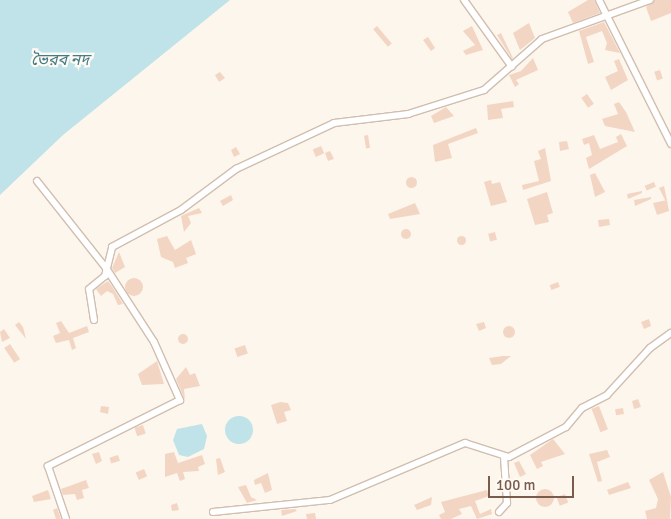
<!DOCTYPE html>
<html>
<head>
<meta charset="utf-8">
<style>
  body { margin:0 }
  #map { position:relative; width:671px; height:519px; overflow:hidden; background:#fdf6ec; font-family:Signika,"Noto Sans Bengali",sans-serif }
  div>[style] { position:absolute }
  .water>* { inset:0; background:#bfe3e8 }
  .round { border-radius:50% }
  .building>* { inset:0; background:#f3d5c3; transform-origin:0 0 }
  .roads { filter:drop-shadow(1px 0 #d1beb0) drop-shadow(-1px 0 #d1beb0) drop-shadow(0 1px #d1beb0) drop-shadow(0 -1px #d1beb0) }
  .street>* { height:6px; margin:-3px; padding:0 3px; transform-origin:3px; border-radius:3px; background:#fff }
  span { translate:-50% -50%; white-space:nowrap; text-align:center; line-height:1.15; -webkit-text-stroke:4.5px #fffaf3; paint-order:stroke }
  .water-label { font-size:16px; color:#437c86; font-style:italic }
  .scale { position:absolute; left:488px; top:476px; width:86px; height:22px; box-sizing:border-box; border:2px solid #7a5c4d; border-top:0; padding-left:6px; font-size:15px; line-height:18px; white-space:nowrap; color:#7a5c4d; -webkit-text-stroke:4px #fffaf3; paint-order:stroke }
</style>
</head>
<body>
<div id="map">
  <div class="water">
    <i style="clip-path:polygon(0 0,230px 0,63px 135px,0 195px)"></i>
    <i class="round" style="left:225px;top:416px;width:28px;height:28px"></i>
    <i style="clip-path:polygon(202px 424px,207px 436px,204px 449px,188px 457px,179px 455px,173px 440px,177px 429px)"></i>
  </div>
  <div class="building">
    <i style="clip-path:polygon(588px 0,594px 0,600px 13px,573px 23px,568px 12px)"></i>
    <i style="clip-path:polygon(655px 0,671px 0,671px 13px,651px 21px,646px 7px)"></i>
    <i style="clip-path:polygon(604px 22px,620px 53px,605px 50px,607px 43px,602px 31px,586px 37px,594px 62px,588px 64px,579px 31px)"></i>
    <i style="clip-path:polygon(529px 23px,535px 38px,520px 50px,513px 33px)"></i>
    <i style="left:377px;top:26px;width:23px;height:5px;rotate:50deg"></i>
    <i style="clip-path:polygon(472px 26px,483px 50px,466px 55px,463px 51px,475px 45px,463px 31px)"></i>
    <i style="clip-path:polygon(501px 33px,513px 58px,512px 59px,497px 35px)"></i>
    <i style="clip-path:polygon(428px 37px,435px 48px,431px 51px,423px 40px)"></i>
    <i style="clip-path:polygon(533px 58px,538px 70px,516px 80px,519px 84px,515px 87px,509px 75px,521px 71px)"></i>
    <i style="clip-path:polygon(619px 59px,628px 80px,611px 90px,605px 77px,618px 71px,614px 61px)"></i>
    <i style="left:660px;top:70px;width:9px;height:6px;rotate:72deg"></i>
    <i style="clip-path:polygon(220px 72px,225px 78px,219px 82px,215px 75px)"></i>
    <i style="left:587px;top:94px;width:12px;height:7px;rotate:55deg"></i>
    <i style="clip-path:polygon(513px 101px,514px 107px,501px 109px,503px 118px,488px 120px,487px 105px)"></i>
    <i style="clip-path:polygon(619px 102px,626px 112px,635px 132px,605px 126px,602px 119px,618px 114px,614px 104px)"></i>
    <i style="clip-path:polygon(446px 107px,454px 116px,434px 123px,431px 116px)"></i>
    <i style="clip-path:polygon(476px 128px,478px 133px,448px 144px,452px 158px,435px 162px,433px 145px)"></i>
    <i style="clip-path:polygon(621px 134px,627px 146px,589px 169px,586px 158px,592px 155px,589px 143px,584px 145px,582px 139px,594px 135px,600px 149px,618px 142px,616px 137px)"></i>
    <i style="left:368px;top:135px;width:13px;height:4px;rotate:81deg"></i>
    <i style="clip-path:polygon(567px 141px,569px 149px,560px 151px,559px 142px)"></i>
    <i style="left:321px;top:146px;width:8px;height:9px;rotate:67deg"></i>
    <i style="clip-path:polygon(236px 147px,240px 154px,234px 157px,231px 150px)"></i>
    <i style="clip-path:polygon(545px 148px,551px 181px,523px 190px,522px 185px,539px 181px,534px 161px,541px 159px,538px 151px)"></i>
    <i style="clip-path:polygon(330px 151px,334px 159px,328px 161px,325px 153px)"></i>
    <i style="clip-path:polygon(595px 173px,605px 192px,595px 197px,590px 175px)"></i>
    <i class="round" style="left:405.5px;top:176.5px;width:11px;height:11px"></i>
    <i style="clip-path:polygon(491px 180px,492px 184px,500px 182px,507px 202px,491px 206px,484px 182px)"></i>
    <i style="left:654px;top:182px;width:5px;height:10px;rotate:68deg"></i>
    <i style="clip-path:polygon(664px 186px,667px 200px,665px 200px,659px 188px)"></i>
    <i style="clip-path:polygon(642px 191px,642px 193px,628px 199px,627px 194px)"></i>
    <i style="clip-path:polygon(547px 192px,553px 213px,547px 215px,549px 222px,535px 225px,527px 199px)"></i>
    <i style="clip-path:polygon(231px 195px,233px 200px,223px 206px,220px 201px)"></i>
    <i style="clip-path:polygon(651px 197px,651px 199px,635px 206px,634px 200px)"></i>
    <i style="clip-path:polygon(667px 200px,669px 211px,657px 215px,653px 203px)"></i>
    <i style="clip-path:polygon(415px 203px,420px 214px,390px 219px,388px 214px)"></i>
    <i style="clip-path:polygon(199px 208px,202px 213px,188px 216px,191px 223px,184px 232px,181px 216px)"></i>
    <i style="clip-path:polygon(609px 219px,610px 225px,599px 227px,598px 220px)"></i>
    <i class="round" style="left:401px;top:229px;width:10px;height:10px"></i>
    <i style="left:495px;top:232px;width:8px;height:7px;rotate:76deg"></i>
    <i class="round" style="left:456.5px;top:235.5px;width:9px;height:9px"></i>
    <i style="clip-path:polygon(167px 236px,175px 250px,191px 240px,196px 254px,186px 258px,188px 263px,175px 268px,173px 262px,161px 257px,157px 239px)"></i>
    <i style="clip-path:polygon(119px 252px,125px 267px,115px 273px,112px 268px)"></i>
    <i class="round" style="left:125px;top:278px;width:18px;height:18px"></i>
    <i style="clip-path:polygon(108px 281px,113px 288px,123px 304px,118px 305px,113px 294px,107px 291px,101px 296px,96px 289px)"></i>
    <i style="left:558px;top:282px;width:5px;height:9px;rotate:68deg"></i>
    <i style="clip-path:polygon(649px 319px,651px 326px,644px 329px,641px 322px)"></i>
    <i style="clip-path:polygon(61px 321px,69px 333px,87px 326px,89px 332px,73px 338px,76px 348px,72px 350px,69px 340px,56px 343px,53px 336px,60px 333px,56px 323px)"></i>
    <i style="clip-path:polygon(19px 322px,23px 327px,26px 339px,15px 325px)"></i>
    <i style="clip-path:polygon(484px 322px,486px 328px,479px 331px,476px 324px)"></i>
    <i class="round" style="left:503px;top:326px;width:12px;height:12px"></i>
    <i style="clip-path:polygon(4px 329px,10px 338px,2px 342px,0 332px)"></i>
    <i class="round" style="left:178px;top:334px;width:10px;height:10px"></i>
    <i style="left:10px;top:344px;width:18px;height:7px;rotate:56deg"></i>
    <i style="left:245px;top:345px;width:9px;height:11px;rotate:72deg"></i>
    <i style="clip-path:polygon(503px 356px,511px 356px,501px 364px,492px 365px,489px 358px)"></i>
    <i style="clip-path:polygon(157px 361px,164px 384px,142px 385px,138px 374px)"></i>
    <i style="clip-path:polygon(186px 367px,190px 375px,195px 373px,200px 386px,184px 389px,185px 400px,176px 379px)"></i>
    <i style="clip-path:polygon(638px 399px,641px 407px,634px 409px,632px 401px)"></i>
    <i style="clip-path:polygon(280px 402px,288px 403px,291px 410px,284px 412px,287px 421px,277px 424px,271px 405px)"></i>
    <i style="clip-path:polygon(101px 406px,109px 407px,108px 414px,100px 412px)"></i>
    <i style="left:599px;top:406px;width:25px;height:8px;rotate:69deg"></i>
    <i style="left:623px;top:408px;width:6px;height:8px;rotate:81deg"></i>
    <i style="left:143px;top:425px;width:9px;height:9px;rotate:72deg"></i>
    <i style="clip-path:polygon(553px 439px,565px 454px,541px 462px,543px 466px,537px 469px,530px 455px)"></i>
    <i style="clip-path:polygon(607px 450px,610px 457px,597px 462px,602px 481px,598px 482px,589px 454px)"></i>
    <i style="clip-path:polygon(99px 452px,102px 461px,96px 464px,92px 454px)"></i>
    <i style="clip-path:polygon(174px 452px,178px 463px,202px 455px,205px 464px,198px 467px,199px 471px,183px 472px,185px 479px,180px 481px,177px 473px,165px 477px,165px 454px)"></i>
    <i style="left:118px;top:455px;width:6px;height:9px;rotate:72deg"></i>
    <i style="clip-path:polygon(220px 458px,225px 472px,218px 475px,216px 459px)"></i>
    <i style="clip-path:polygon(519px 461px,526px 474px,520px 477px,514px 463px)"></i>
    <i style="left:144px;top:469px;width:8px;height:9px;rotate:67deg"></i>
    <i style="clip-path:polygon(663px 472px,671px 497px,670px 519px,647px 519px,645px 511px,656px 508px,658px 499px,649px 480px)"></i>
    <i style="clip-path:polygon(268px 473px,272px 490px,265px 493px,261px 483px,255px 485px,254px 480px)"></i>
    <i style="clip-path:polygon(86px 480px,89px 488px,82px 490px,84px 498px,77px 500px,75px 494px,63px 495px,61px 489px)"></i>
    <i style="clip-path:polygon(628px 482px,631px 488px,609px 495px,607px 490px)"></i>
    <i style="clip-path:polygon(246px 485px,251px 497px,257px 500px,247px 503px,238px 487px)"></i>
    <i class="round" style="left:536px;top:489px;width:18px;height:18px"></i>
    <i style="clip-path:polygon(48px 490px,51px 499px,34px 502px,32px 496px)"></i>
    <i style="clip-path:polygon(487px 490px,489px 496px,475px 501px,480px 514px,491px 509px,492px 514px,477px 519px,471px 506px,459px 509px,462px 514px,451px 519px,441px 519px,439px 515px,445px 512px,441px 502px)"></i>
    <i style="left:565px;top:494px;width:9px;height:9px;rotate:69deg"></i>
    <i style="clip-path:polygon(432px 497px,431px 505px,417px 510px,414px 505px)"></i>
    <i style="clip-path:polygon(177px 503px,179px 510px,172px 511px,171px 505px)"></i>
    <i style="clip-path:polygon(57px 508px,61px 519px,56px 519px,53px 510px)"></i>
    <i style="clip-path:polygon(295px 509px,297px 511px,282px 516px,281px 510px)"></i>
    <i style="clip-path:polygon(315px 513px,316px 519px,307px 519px,306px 514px)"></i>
  </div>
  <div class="roads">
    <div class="street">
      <i style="left:464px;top:0;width:82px;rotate:54.4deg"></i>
      <i style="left:599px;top:0;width:161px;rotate:63.4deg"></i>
      <i style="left:37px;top:181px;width:111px;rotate:51.6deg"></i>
      <i style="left:106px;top:268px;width:88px;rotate:57deg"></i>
      <i style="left:154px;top:342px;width:64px;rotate:65.9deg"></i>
      <i style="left:180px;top:400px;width:148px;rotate:153.4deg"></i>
      <i style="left:48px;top:466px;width:56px;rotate:71.2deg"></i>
      <i style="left:94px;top:320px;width:31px;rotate:-99deg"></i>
      <i style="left:89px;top:289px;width:21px;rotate:-39deg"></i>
      <i style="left:105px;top:276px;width:30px;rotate:-76deg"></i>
      <i style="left:112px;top:247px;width:78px;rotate:-28.2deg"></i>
      <i style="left:181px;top:210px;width:69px;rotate:-36.7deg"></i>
      <i style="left:236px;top:169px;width:108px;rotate:-25.1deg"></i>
      <i style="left:334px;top:123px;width:75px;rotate:-6.9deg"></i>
      <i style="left:408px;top:114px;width:80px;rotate:-17.5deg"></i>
      <i style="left:484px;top:90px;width:77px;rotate:-41.3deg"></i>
      <i style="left:542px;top:39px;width:115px;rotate:-19.9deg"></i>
      <i style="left:213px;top:512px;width:118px;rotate:-5.9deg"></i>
      <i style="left:330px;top:500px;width:147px;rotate:-22.9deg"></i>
      <i style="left:465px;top:443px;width:46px;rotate:17.7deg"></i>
      <i style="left:509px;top:457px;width:64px;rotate:-27.8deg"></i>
      <i style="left:566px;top:427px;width:25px;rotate:-50deg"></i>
      <i style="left:582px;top:408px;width:28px;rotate:-27deg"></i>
      <i style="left:607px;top:395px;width:64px;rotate:-47.5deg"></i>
      <i style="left:650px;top:348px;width:26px;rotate:-36deg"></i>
      <i style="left:499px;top:512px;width:12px;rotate:-48deg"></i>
      <i style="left:507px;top:503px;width:46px;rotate:-93.7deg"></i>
    </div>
  </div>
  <div class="water-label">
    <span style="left:60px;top:60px">ভৈরব নদ</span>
  </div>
  <div class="scale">100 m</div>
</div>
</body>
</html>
